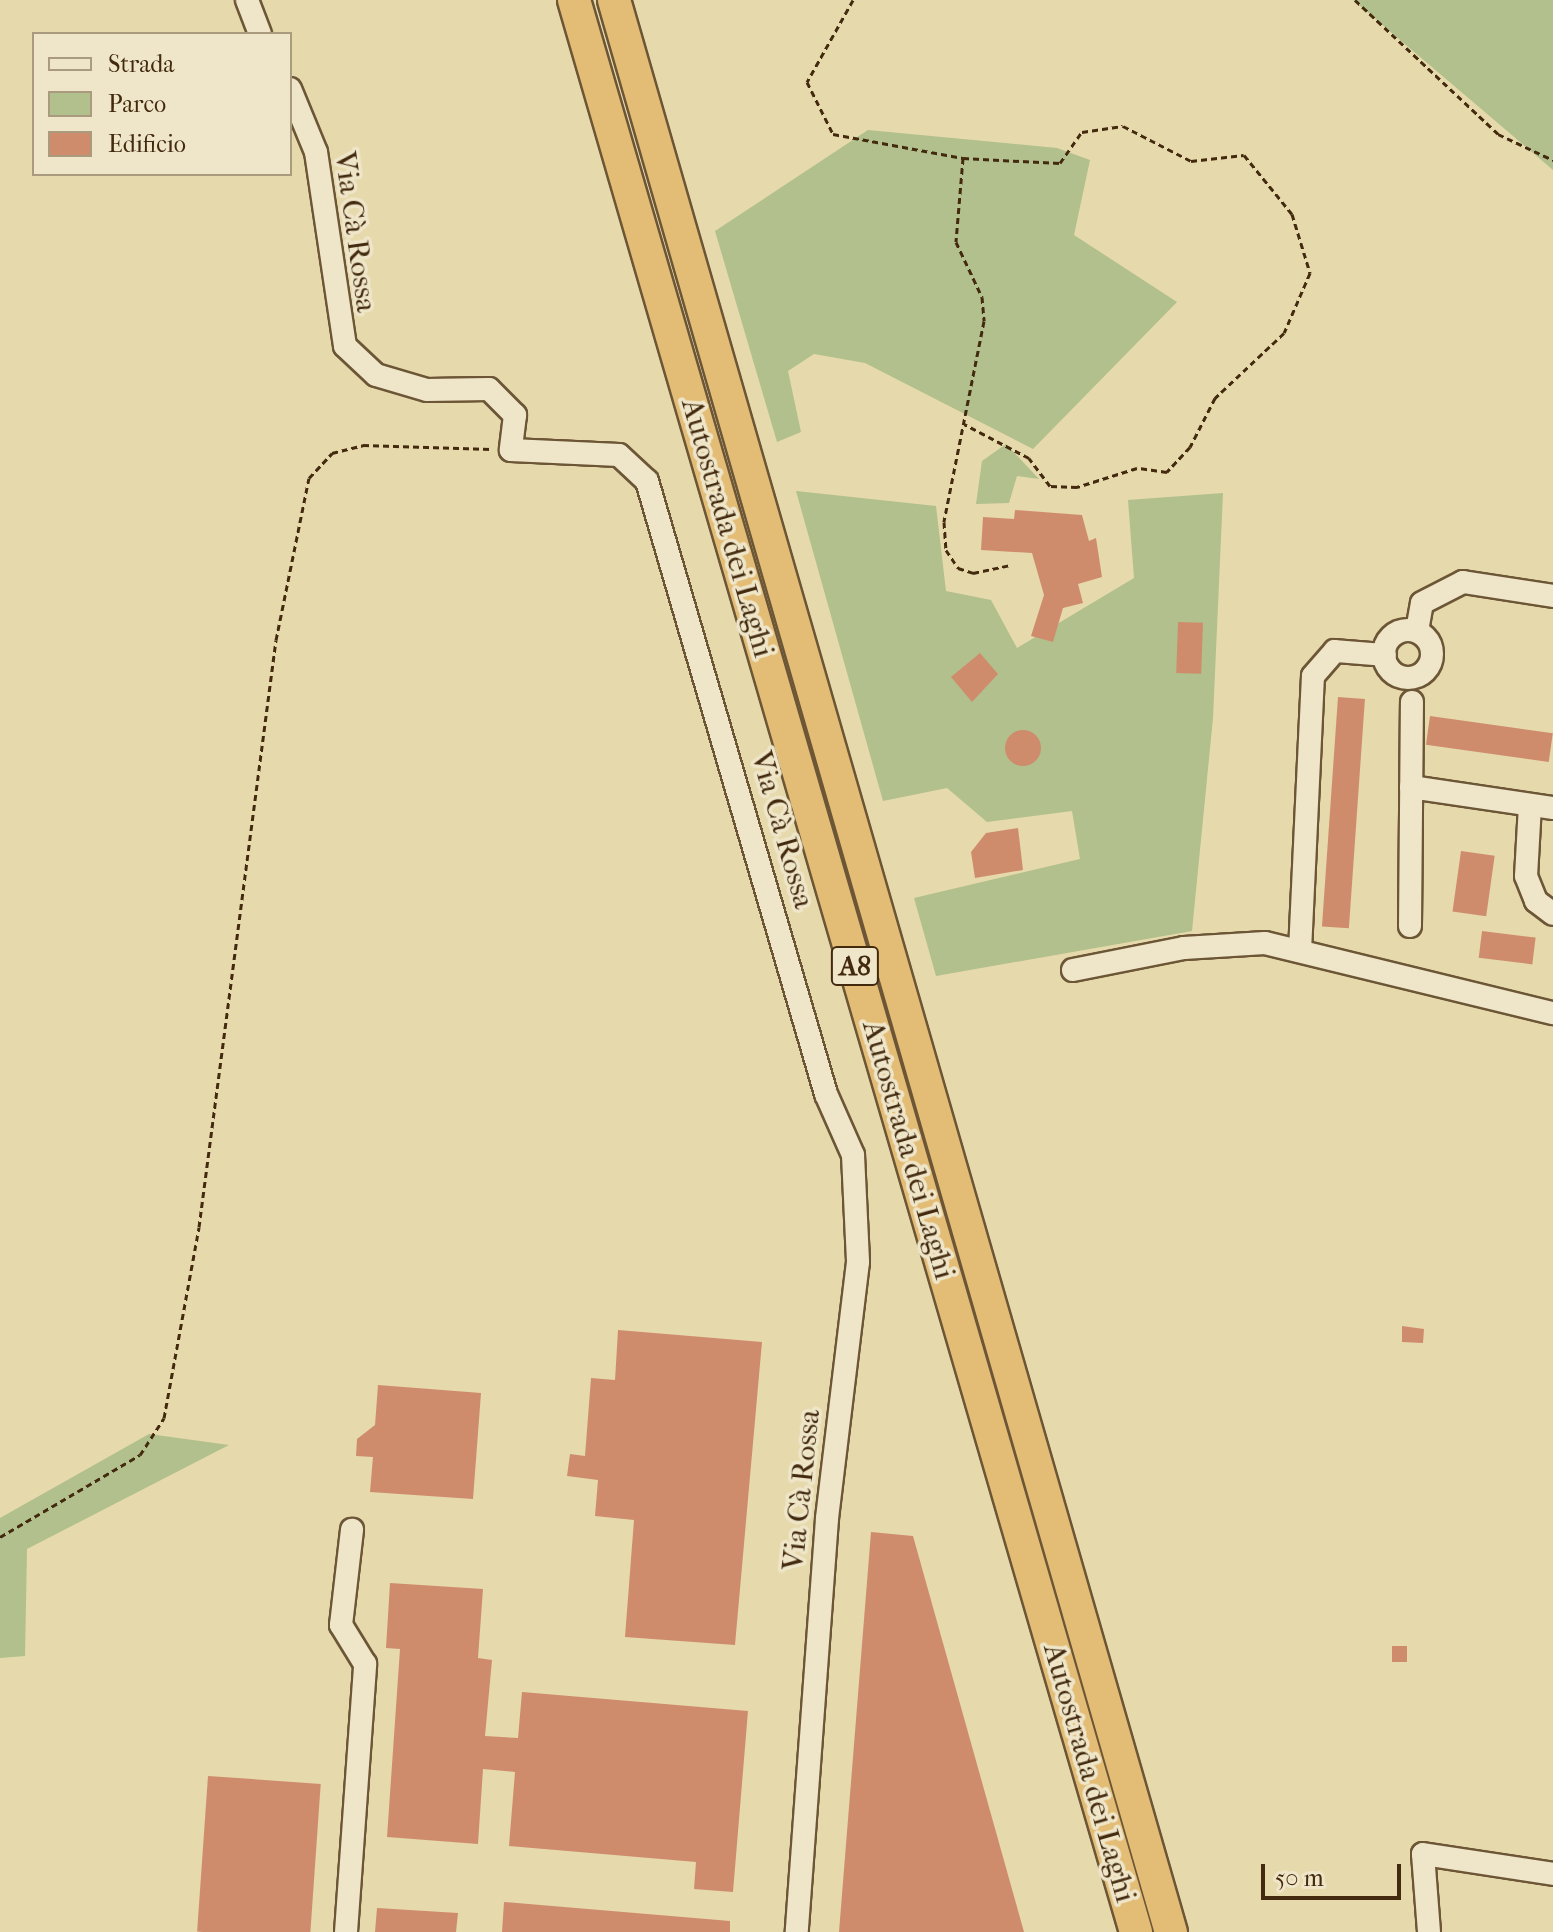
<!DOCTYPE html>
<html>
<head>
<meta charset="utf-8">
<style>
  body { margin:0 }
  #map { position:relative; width:1553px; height:1932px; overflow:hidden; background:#e6d9ac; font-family:"IM FELL French Canon",serif }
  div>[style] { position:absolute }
  .green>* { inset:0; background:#b1c08c }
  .building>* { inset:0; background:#cf8c6d; transform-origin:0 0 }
  .round { border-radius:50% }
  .path>* { height:3px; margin-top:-1.5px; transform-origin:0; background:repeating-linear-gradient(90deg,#432a0f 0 6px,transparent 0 10px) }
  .roads { filter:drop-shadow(2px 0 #6c5636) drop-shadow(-2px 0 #6c5636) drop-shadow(0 2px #6c5636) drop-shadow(0 -2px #6c5636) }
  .minor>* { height:22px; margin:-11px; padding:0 11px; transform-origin:11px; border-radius:11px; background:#efe6c9 }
  .minor>.ring { margin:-11px; padding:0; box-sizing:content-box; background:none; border:22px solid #efe6c9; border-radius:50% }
  .highway>* { height:32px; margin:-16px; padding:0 16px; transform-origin:16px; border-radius:16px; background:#e3bc76 }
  span { translate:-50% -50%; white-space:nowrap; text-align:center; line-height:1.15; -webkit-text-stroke:7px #efe6c9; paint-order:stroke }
  .shield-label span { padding:2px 6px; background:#efe6c9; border:2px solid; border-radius:6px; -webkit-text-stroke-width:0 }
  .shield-label { font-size:28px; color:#432a0f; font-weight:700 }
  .street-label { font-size:30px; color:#432a0f }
  .legend { position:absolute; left:32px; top:32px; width:260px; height:144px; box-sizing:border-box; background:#efe6c9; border:2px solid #aa9b7f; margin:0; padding:10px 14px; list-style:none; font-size:24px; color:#432a0f }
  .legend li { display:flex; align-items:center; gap:16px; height:40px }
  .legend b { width:40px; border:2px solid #aa9b7f }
  .scale { position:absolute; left:1261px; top:1864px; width:140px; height:36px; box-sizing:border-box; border:4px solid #432a0f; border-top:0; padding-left:10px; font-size:24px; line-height:28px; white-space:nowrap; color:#432a0f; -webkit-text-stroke:6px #efe6c9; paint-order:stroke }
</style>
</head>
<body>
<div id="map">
  <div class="green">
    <i style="clip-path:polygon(1353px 0,1553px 0,1553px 170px)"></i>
    <i style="clip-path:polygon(868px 130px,1057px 148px,1090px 160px,1074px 235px,1177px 302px,1033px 449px,865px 363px,814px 354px,788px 371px,801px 432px,777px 442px,715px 231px)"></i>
    <i style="clip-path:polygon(1006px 444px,1039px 479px,1017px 476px,1009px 503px,976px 504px,982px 461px)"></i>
    <i style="clip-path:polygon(796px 491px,936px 506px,946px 591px,991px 600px,1017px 648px,1134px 578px,1128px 500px,1223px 493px,1213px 718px,1192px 931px,936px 976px,914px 898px,1080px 859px,1072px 811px,987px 822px,947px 788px,883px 801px)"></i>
    <i style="clip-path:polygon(149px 1434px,229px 1445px,27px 1549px,25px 1656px,0 1658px,0 1518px)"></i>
  </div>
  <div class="building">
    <i style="clip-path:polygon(1015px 510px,1082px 515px,1089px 541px,1096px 538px,1102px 577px,1078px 584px,1083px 603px,1063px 608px,1053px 642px,1031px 636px,1044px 595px,1032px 553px,981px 550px,983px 517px,1014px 519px)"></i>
    <i style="left:1178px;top:622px;width:25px;height:51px;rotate:2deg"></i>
    <i style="clip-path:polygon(980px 653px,998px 674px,972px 702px,951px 677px)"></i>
    <i style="left:1338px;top:697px;width:27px;height:230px;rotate:4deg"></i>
    <i style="left:1430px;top:716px;width:124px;height:29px;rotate:8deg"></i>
    <i class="round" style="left:1005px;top:730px;width:36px;height:36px"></i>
    <i style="clip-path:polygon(1018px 828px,1023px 870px,975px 878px,971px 852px,986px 833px)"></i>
    <i style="left:1461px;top:851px;width:34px;height:61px;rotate:8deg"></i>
    <i style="left:1482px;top:931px;width:54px;height:27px;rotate:7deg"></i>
    <i style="clip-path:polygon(1402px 1326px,1424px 1329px,1423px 1343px,1402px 1342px)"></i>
    <i style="clip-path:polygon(618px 1330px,762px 1342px,735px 1645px,625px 1637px,634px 1520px,595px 1516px,598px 1480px,567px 1476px,570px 1454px,585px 1456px,591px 1378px,615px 1380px)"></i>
    <i style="clip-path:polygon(378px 1385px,481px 1393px,473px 1499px,370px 1492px,373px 1457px,356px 1456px,357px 1439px,375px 1425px)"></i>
    <i style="clip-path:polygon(871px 1532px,913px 1536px,1024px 1932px,839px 1932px)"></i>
    <i style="clip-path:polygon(390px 1583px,483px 1589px,478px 1658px,492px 1660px,485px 1736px,518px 1738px,522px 1692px,748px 1711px,733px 1892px,694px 1889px,696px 1862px,509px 1846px,515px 1772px,483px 1769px,478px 1844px,387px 1837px,400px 1649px,386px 1648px)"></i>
    <i style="left:1392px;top:1646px;width:15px;height:16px"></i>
    <i style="left:208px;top:1776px;width:113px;height:156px;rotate:4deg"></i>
    <i style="clip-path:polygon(504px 1902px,730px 1921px,730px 1932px,502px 1932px)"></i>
    <i style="clip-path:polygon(377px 1908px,458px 1913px,456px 1932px,375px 1932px)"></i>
  </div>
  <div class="path">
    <i style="left:853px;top:0;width:94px;rotate:119.3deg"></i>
    <i style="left:807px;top:82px;width:58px;rotate:63.4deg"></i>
    <i style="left:833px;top:134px;width:132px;rotate:10.5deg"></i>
    <i style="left:963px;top:158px;width:84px;rotate:94.8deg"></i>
    <i style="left:956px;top:242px;width:61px;rotate:64.7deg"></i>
    <i style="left:982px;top:297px;width:24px;rotate:85deg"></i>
    <i style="left:984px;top:321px;width:205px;rotate:101.3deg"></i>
    <i style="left:944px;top:522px;width:28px;rotate:86deg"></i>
    <i style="left:946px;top:550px;width:22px;rotate:56deg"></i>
    <i style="left:958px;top:568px;width:16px;rotate:18deg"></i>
    <i style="left:973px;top:573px;width:39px;rotate:-12deg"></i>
    <i style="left:1355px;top:0;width:196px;rotate:43.1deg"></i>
    <i style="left:1498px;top:134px;width:61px;rotate:25.3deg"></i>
    <i style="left:963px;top:158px;width:97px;rotate:3deg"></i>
    <i style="left:1060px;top:163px;width:38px;rotate:-55deg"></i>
    <i style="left:1082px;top:132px;width:41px;rotate:-8.3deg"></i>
    <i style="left:1123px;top:126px;width:76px;rotate:27.2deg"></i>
    <i style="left:1191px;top:161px;width:53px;rotate:-6.5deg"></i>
    <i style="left:1244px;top:155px;width:76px;rotate:50.9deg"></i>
    <i style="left:1292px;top:214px;width:62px;rotate:73deg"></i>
    <i style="left:1310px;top:273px;width:65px;rotate:113.4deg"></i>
    <i style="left:1284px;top:333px;width:95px;rotate:136.7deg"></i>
    <i style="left:1215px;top:398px;width:55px;rotate:117deg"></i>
    <i style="left:1190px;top:447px;width:34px;rotate:133deg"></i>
    <i style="left:1167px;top:472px;width:30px;rotate:-172deg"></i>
    <i style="left:1137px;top:468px;width:63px;rotate:162.4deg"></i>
    <i style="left:1077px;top:487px;width:27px;rotate:-178deg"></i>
    <i style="left:1050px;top:486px;width:35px;rotate:-127deg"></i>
    <i style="left:1029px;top:458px;width:73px;rotate:-152.4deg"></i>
    <i style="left:0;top:1537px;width:162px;rotate:-30.4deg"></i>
    <i style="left:140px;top:1455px;width:44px;rotate:-57deg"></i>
    <i style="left:164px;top:1418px;width:194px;rotate:-79.6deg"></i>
    <i style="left:199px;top:1227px;width:592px;rotate:-82.53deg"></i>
    <i style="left:276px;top:640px;width:165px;rotate:-78.5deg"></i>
    <i style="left:309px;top:478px;width:34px;rotate:-47deg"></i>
    <i style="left:332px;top:453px;width:32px;rotate:-14deg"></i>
    <i style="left:363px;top:445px;width:128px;rotate:1.8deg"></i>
  </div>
  <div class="roads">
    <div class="minor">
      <i style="left:247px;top:0;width:36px;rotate:69deg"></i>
      <i style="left:290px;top:89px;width:68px;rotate:67.6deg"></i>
      <i style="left:316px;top:152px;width:196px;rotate:81.5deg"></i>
      <i style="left:345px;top:346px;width:42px;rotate:43.1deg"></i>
      <i style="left:376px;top:375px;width:53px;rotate:16.4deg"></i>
      <i style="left:427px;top:390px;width:62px;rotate:-0.9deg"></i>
      <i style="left:489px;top:389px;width:37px;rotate:45deg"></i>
      <i style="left:515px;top:415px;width:35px;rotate:97deg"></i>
      <i style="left:511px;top:450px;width:108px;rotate:2.7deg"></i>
      <i style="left:619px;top:455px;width:38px;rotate:43deg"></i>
      <i style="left:647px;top:481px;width:639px;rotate:73.72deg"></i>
      <i style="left:826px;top:1094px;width:67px;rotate:66.1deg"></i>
      <i style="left:853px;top:1155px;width:107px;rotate:87.3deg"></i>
      <i style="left:858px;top:1262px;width:259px;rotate:96.9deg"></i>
      <i style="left:827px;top:1519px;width:414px;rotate:94.2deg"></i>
      <i class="ring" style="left:1384px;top:630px;width:26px;height:26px"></i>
      <i style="left:1417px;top:631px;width:28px;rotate:-80deg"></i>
      <i style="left:1422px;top:603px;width:46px;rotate:-27.1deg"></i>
      <i style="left:1463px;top:582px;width:91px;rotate:8.8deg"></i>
      <i style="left:1411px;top:787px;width:144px;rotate:8.4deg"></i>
      <i style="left:1530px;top:805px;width:71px;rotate:93.2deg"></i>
      <i style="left:1526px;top:876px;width:27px;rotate:68deg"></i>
      <i style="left:1536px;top:901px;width:21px;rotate:37deg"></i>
      <i style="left:1410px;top:926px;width:224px;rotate:-89.5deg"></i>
      <i style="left:1300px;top:951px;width:275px;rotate:-87.3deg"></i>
      <i style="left:1313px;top:676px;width:33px;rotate:-49deg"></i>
      <i style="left:1335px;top:651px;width:50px;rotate:4.6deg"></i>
      <i style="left:1073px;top:970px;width:113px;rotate:-11.2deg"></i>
      <i style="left:1184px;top:948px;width:81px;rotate:-3.5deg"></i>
      <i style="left:1265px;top:943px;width:296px;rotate:13.7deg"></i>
      <i style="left:346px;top:1932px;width:269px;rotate:-85.9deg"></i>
      <i style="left:365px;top:1664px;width:46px;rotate:-121.6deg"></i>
      <i style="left:341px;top:1625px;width:96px;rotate:-83.4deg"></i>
      <i style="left:1429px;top:1932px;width:78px;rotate:-94.4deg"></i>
      <i style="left:1423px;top:1854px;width:132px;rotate:8.7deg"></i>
    </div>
    <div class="highway">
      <i style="left:574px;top:0;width:2012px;rotate:73.78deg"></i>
      <i style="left:614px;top:0;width:2011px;rotate:73.92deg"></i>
    </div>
  </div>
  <div class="shield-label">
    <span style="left:855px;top:966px">A8</span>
  </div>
  <div class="street-label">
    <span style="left:355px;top:232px;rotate:82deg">Via Cà Rossa</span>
    <span style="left:727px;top:528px;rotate:74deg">Autostrada dei Laghi</span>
    <span style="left:782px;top:830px;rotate:74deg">Via Cà Rossa</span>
    <span style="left:908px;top:1150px;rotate:74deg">Autostrada dei Laghi</span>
    <span style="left:802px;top:1490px;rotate:-84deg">Via Cà Rossa</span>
    <span style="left:1089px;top:1773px;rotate:74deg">Autostrada dei Laghi</span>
  </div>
  <ul class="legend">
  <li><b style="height:10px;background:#efe6c9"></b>Strada</li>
  <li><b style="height:22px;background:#b1c08c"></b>Parco</li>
  <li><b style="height:22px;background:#cf8c6d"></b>Edificio</li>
  </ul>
  <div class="scale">50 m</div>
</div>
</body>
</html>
